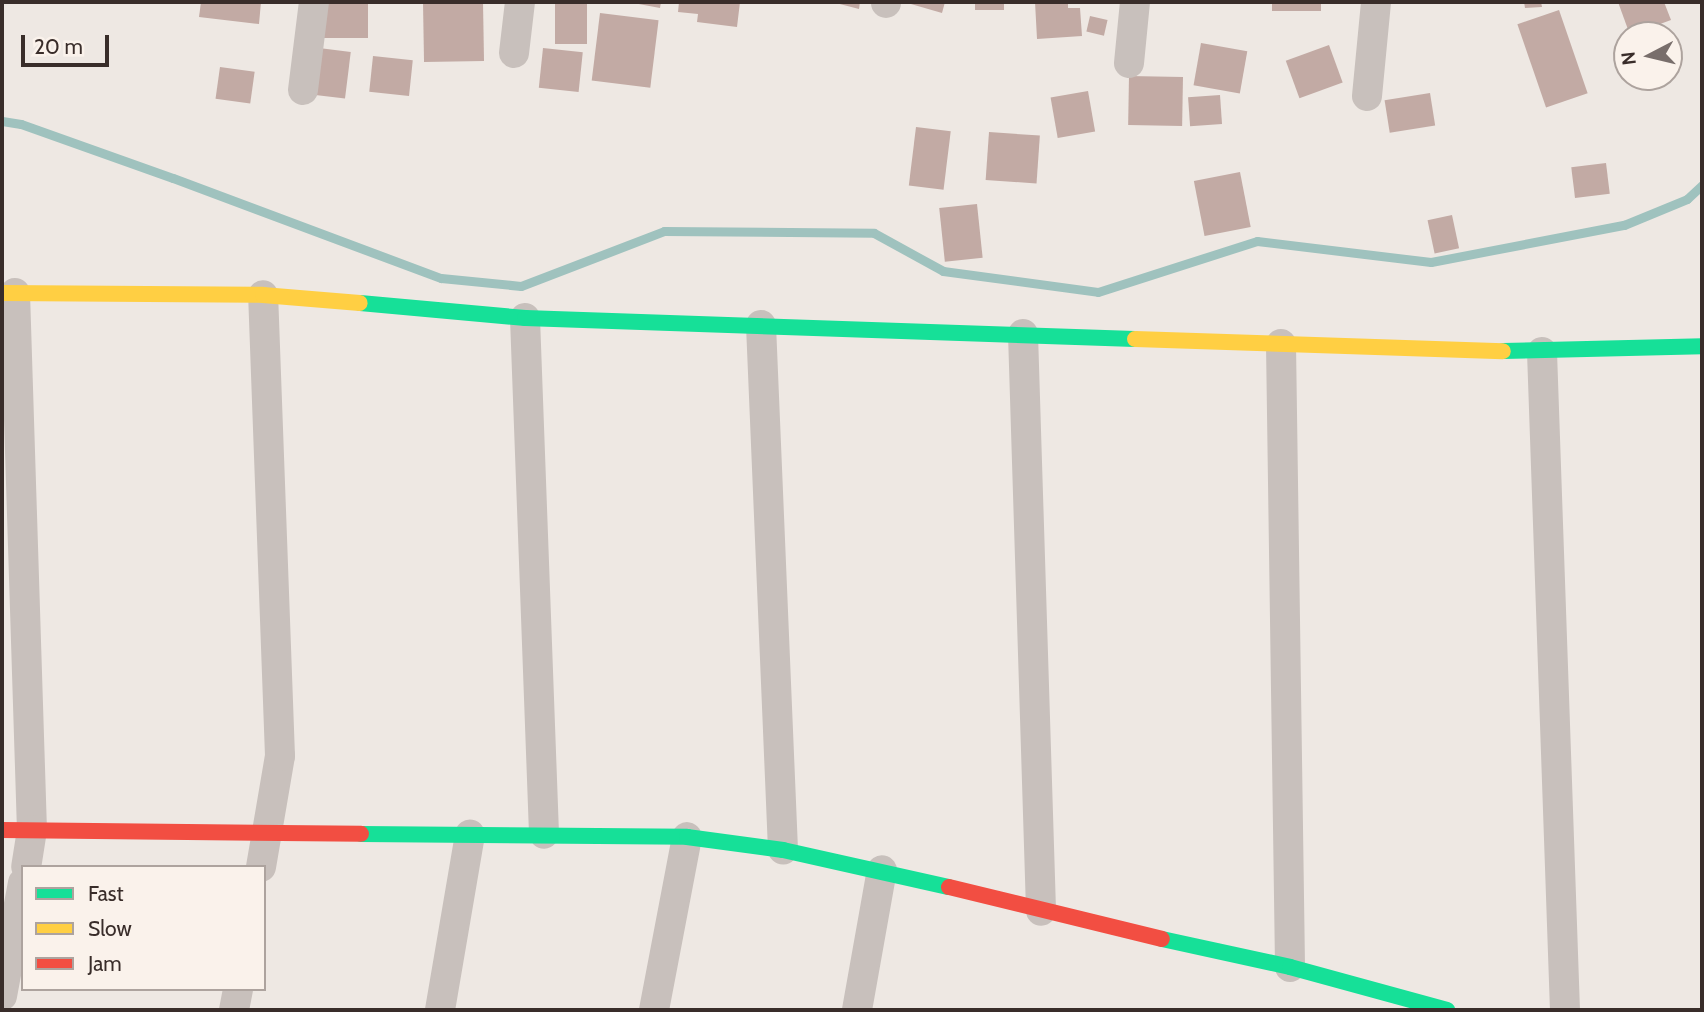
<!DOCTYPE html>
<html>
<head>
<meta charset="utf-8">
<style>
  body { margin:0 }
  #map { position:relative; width:1704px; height:1012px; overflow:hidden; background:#eee8e3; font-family:Cabin,sans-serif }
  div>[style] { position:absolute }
  .stream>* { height:9px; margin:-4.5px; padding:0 4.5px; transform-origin:4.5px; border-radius:4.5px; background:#9fc2be }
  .building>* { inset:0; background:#c2aaa4; transform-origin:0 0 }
  .street>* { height:30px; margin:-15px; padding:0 15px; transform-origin:15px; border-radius:15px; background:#c8c0bc }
  .fast>* { height:16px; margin:-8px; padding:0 8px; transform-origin:8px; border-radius:8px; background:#16e098 }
  .slow>* { height:16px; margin:-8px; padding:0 8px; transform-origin:8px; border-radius:8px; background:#ffcf43 }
  .jam>* { height:16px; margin:-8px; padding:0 8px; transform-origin:8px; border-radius:8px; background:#f24e42 }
  span { translate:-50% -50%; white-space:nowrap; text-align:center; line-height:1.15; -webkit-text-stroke:7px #faf2eb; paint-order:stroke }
  .frame { position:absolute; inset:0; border:4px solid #392d2a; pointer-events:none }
  .legend { position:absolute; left:21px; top:865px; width:245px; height:126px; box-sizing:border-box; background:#faf2eb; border:2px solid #ada39e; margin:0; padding:9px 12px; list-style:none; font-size:21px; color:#392d2a }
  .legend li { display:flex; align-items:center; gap:14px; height:35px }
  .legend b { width:35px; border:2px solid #ada39e }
  .north { position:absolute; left:1613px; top:21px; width:70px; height:70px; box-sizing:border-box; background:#faf2eb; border:2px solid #ada39e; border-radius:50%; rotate:263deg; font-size:19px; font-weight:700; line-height:28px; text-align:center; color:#392d2a }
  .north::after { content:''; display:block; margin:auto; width:24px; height:32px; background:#786e6b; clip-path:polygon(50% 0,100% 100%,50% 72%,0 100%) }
  .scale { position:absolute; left:21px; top:35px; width:88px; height:32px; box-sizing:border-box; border:4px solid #392d2a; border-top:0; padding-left:9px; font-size:21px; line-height:24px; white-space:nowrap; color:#392d2a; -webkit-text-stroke:5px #faf2eb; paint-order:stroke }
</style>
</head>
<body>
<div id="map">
  <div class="stream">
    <i style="left:2px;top:121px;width:19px;rotate:9deg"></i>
    <i style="left:21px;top:124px;width:161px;rotate:19.6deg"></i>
    <i style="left:173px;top:178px;width:286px;rotate:20.5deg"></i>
    <i style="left:441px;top:278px;width:80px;rotate:5.7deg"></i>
    <i style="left:521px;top:286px;width:153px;rotate:-21deg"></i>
    <i style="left:664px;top:231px;width:210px;rotate:0.5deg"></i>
    <i style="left:874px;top:233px;width:79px;rotate:28.8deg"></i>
    <i style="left:943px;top:271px;width:156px;rotate:7.7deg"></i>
    <i style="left:1098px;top:292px;width:167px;rotate:-17.8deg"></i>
    <i style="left:1257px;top:241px;width:175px;rotate:6.9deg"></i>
    <i style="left:1431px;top:262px;width:197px;rotate:-10.9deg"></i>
    <i style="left:1624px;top:225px;width:68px;rotate:-22.4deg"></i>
    <i style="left:1687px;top:199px;width:21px;rotate:-43deg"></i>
  </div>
  <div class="building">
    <i style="clip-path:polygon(201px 2px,261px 2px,259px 24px,199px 17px)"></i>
    <i style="left:315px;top:2px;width:53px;height:36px"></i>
    <i style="left:483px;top:2px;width:59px;height:60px;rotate:89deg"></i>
    <i style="left:555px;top:2px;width:32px;height:42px"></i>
    <i style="clip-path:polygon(628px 2px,661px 2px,660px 8px)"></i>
    <i style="clip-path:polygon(679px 2px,740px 2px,737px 27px,697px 22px,698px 14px,678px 12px)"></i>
    <i style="clip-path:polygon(832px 2px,860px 2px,859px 9px)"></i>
    <i style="clip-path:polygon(904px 2px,945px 2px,942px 13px)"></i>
    <i style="left:975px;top:2px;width:29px;height:8px"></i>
    <i style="clip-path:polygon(1035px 2px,1068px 2px,1068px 8px,1080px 8px,1082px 36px,1037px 39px)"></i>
    <i style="left:1272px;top:2px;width:49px;height:9px"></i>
    <i style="clip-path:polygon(1524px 2px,1541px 2px,1542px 7px,1525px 8px)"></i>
    <i style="clip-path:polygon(1618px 2px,1664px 2px,1671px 20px,1630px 35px)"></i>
    <i style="left:1559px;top:10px;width:88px;height:44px;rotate:71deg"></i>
    <i style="left:600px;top:13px;width:59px;height:68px;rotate:7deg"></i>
    <i style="left:1090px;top:16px;width:18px;height:16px;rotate:13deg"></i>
    <i style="left:1201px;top:43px;width:47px;height:43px;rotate:10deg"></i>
    <i style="left:1329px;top:45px;width:40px;height:46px;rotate:70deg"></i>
    <i style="left:319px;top:48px;width:32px;height:47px;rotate:7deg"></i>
    <i style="left:543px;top:48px;width:40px;height:40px;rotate:6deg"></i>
    <i style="left:373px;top:56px;width:40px;height:36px;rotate:6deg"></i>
    <i style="left:220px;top:67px;width:35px;height:32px;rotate:8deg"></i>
    <i style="left:1129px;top:76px;width:54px;height:49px;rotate:1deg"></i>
    <i style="left:1088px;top:91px;width:41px;height:38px;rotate:80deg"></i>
    <i style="left:1430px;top:93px;width:33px;height:46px;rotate:81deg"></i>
    <i style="left:1220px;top:95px;width:29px;height:32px;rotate:86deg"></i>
    <i style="left:916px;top:127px;width:35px;height:59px;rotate:7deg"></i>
    <i style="left:989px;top:132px;width:51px;height:48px;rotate:4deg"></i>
    <i style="left:1606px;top:163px;width:31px;height:35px;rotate:83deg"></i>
    <i style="left:1240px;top:172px;width:56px;height:47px;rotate:79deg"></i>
    <i style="left:977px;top:204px;width:54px;height:38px;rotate:84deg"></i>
    <i style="left:1452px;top:215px;width:34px;height:25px;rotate:78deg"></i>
  </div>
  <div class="street">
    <i style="left:886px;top:3px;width:1px;rotate:-90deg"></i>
    <i style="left:514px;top:53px;width:51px;rotate:-83.3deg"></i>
    <i style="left:1129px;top:63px;width:61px;rotate:-84.4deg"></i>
    <i style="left:303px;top:90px;width:89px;rotate:-82.9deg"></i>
    <i style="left:1367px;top:96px;width:94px;rotate:-84.5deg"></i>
    <i style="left:15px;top:293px;width:537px;rotate:88.19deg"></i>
    <i style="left:32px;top:830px;width:37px;rotate:99deg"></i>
    <i style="left:525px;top:318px;width:516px;rotate:87.89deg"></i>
    <i style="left:761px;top:325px;width:525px;rotate:87.6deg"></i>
    <i style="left:1023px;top:334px;width:577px;rotate:88.21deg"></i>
    <i style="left:1281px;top:344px;width:623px;rotate:89.17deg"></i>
    <i style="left:1542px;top:352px;width:658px;rotate:88deg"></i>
    <i style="left:261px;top:867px;width:113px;rotate:-80.3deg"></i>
    <i style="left:280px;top:756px;width:461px;rotate:-92.1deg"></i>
    <i style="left:2px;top:996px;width:115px;rotate:-79.5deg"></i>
    <i style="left:234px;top:1010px;width:21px;rotate:-79deg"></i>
    <i style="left:440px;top:1010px;width:178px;rotate:-80.3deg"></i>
    <i style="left:654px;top:1010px;width:176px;rotate:-79.2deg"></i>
    <i style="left:857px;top:1010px;width:142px;rotate:-79.9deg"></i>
  </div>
  <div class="fast">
    <i style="left:360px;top:303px;width:166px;rotate:5.2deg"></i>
    <i style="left:525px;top:318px;width:610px;rotate:1.97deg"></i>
    <i style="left:1503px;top:351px;width:199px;rotate:-1.4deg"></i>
    <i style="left:361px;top:834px;width:326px;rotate:0.5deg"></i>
    <i style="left:687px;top:837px;width:97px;rotate:7.7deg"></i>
    <i style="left:783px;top:850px;width:170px;rotate:12.6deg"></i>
    <i style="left:1162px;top:939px;width:131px;rotate:12.3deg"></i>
    <i style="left:1290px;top:967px;width:163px;rotate:15.3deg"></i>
  </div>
  <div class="slow">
    <i style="left:2px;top:293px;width:261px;rotate:0.4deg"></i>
    <i style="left:263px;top:295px;width:97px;rotate:4.7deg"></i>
    <i style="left:1135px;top:339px;width:368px;rotate:1.9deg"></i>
  </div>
  <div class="jam">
    <i style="left:2px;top:830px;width:359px;rotate:0.6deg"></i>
    <i style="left:949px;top:887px;width:219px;rotate:13.7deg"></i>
  </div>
  <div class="frame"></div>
  <ul class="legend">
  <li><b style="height:9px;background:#16e098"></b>Fast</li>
  <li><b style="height:9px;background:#ffcf43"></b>Slow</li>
  <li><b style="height:9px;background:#f24e42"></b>Jam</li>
  </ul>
  <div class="north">N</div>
  <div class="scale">20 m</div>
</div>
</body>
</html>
